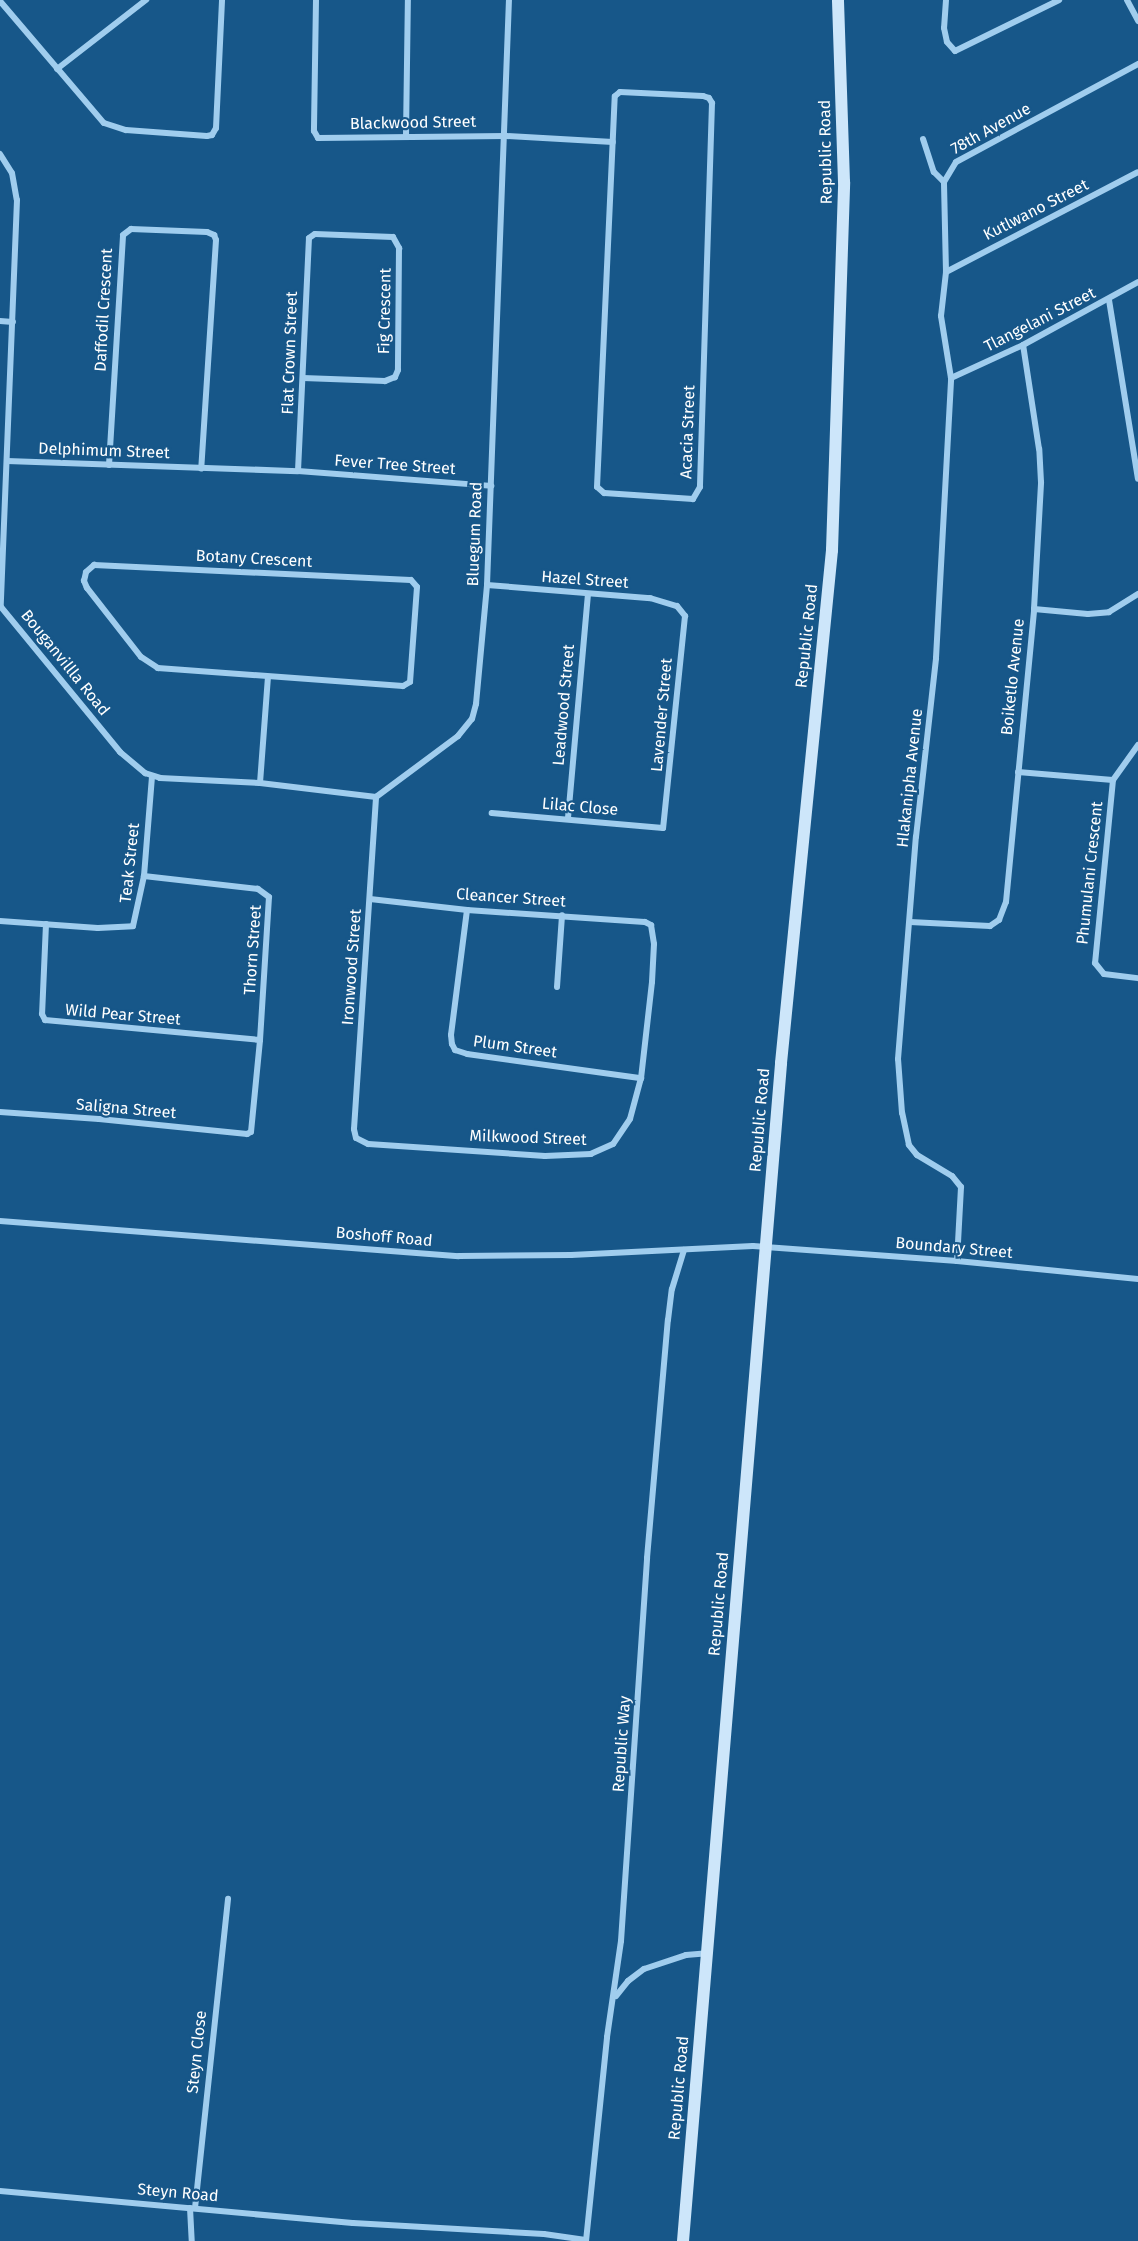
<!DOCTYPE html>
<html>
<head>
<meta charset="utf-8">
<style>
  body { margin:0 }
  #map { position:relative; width:1138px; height:2241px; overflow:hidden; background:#175789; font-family:"Fira Sans",sans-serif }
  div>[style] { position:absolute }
  .street>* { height:6px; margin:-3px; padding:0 3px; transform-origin:3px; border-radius:3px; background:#a0cdee }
  .secondary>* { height:12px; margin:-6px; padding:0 6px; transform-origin:6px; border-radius:6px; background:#cde6fa }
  span { translate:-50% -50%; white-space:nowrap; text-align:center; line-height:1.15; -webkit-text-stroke:4.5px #175789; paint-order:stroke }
  .street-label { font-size:16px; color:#fff }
</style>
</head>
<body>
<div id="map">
  <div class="street">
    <i style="left:316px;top:0;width:131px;rotate:90.9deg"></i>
    <i style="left:314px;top:131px;width:8px;rotate:60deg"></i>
    <i style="left:318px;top:138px;width:188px;rotate:-0.6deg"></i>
    <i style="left:506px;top:136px;width:107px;rotate:3.2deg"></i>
    <i style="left:946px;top:0;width:28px;rotate:94deg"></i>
    <i style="left:944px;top:28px;width:14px;rotate:78deg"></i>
    <i style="left:947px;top:42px;width:12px;rotate:48deg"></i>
    <i style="left:955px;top:51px;width:116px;rotate:-26.1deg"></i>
    <i style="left:1127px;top:0;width:24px;rotate:62deg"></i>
    <i style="left:0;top:1px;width:160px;rotate:49.6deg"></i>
    <i style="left:104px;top:123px;width:23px;rotate:18deg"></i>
    <i style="left:126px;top:130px;width:81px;rotate:4.2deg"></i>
    <i style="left:207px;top:136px;width:5px;rotate:-11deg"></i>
    <i style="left:212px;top:135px;width:8px;rotate:-60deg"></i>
    <i style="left:216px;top:128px;width:128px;rotate:-87.3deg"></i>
    <i style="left:57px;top:69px;width:113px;rotate:-37.8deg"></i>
    <i style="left:620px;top:92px;width:83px;rotate:2.8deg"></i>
    <i style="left:703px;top:96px;width:6px;rotate:18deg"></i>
    <i style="left:709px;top:98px;width:6px;rotate:59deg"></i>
    <i style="left:712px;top:103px;width:384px;rotate:91.8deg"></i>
    <i style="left:700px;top:487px;width:14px;rotate:120deg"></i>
    <i style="left:693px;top:499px;width:89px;rotate:-176.1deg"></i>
    <i style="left:604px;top:493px;width:9px;rotate:-139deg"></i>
    <i style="left:597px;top:487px;width:391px;rotate:-87.4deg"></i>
    <i style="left:615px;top:96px;width:6px;rotate:-39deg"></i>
    <i style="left:406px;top:135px;width:135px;rotate:-89.2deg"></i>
    <i style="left:923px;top:139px;width:35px;rotate:72deg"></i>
    <i style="left:934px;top:172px;width:14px;rotate:45deg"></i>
    <i style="left:0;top:154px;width:22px;rotate:58deg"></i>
    <i style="left:12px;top:173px;width:27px;rotate:80deg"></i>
    <i style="left:17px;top:200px;width:407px;rotate:92.3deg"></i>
    <i style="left:1px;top:607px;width:188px;rotate:50.6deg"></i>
    <i style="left:120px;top:752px;width:33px;rotate:40deg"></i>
    <i style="left:145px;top:773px;width:16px;rotate:18deg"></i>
    <i style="left:160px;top:778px;width:100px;rotate:2.9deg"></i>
    <i style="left:260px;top:783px;width:117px;rotate:6.9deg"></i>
    <i style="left:376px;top:797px;width:102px;rotate:-36.6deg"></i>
    <i style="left:458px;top:736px;width:22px;rotate:-51deg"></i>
    <i style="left:472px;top:719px;width:16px;rotate:-75deg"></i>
    <i style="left:476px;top:704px;width:120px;rotate:-84.7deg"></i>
    <i style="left:487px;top:585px;width:585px;rotate:-87.85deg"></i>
    <i style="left:946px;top:272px;width:216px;rotate:-27.5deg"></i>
    <i style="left:1109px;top:300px;width:181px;rotate:80.8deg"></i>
    <i style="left:0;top:321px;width:13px;rotate:4deg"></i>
    <i style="left:951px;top:378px;width:79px;rotate:-24.6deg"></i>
    <i style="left:1023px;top:345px;width:131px;rotate:-28.7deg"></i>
    <i style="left:7px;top:461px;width:291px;rotate:2deg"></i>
    <i style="left:298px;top:471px;width:194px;rotate:4.4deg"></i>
    <i style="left:109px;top:465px;width:230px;rotate:-86.5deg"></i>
    <i style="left:123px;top:235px;width:10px;rotate:-37deg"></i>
    <i style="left:131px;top:229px;width:76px;rotate:2.3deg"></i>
    <i style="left:207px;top:232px;width:8px;rotate:23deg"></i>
    <i style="left:214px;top:235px;width:5px;rotate:68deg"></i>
    <i style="left:216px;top:240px;width:229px;rotate:93.7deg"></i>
    <i style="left:298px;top:471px;width:233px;rotate:-87.3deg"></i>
    <i style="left:309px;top:238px;width:7px;rotate:-34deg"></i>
    <i style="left:315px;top:234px;width:78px;rotate:2.2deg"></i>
    <i style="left:393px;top:237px;width:13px;rotate:61deg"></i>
    <i style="left:399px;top:248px;width:122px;rotate:90.5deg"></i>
    <i style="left:398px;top:370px;width:8px;rotate:113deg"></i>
    <i style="left:395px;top:377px;width:11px;rotate:158deg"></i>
    <i style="left:385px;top:381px;width:82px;rotate:-177.9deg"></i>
    <i style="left:94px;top:565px;width:317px;rotate:2.7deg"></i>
    <i style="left:411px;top:580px;width:9px;rotate:49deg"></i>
    <i style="left:417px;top:587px;width:95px;rotate:94.2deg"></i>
    <i style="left:410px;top:682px;width:8px;rotate:150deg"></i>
    <i style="left:403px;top:686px;width:246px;rotate:-175.8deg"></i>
    <i style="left:158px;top:668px;width:20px;rotate:-147deg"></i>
    <i style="left:141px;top:657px;width:88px;rotate:-128deg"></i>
    <i style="left:87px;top:588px;width:8px;rotate:-113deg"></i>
    <i style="left:84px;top:581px;width:9px;rotate:-77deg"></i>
    <i style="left:86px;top:572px;width:11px;rotate:-41deg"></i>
    <i style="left:487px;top:585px;width:164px;rotate:4.6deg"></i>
    <i style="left:650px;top:598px;width:28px;rotate:17deg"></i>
    <i style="left:677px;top:606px;width:13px;rotate:51deg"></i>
    <i style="left:685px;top:616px;width:213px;rotate:95.9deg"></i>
    <i style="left:663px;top:828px;width:172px;rotate:-175deg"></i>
    <i style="left:1034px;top:609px;width:54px;rotate:5.3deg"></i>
    <i style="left:1088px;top:614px;width:21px;rotate:-5deg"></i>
    <i style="left:1109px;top:612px;width:34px;rotate:-32deg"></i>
    <i style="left:1138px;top:745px;width:43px;rotate:125.5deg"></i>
    <i style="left:1113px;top:780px;width:184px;rotate:95.6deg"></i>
    <i style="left:1095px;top:963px;width:14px;rotate:51deg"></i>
    <i style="left:1104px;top:974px;width:34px;rotate:7deg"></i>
    <i style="left:1018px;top:772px;width:95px;rotate:4.8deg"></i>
    <i style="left:260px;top:783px;width:106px;rotate:-85.7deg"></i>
    <i style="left:568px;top:818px;width:225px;rotate:-84.9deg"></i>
    <i style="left:370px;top:899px;width:98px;rotate:6.5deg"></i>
    <i style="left:467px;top:910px;width:178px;rotate:3.9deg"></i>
    <i style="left:645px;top:922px;width:7px;rotate:27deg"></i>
    <i style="left:651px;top:925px;width:19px;rotate:81deg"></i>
    <i style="left:654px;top:944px;width:38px;rotate:93deg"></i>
    <i style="left:652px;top:982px;width:97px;rotate:96.5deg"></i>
    <i style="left:641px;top:1078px;width:42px;rotate:105deg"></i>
    <i style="left:630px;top:1119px;width:30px;rotate:124deg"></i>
    <i style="left:613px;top:1144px;width:24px;rotate:156deg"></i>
    <i style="left:591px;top:1154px;width:46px;rotate:177.5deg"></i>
    <i style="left:545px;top:1156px;width:177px;rotate:-176.1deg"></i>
    <i style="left:368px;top:1144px;width:13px;rotate:-153deg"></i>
    <i style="left:356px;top:1138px;width:9px;rotate:-103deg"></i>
    <i style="left:354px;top:1129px;width:333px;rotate:-86.2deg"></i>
    <i style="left:467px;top:910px;width:126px;rotate:97.3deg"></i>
    <i style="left:451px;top:1035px;width:9px;rotate:84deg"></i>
    <i style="left:452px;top:1044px;width:7px;rotate:63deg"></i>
    <i style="left:455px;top:1050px;width:13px;rotate:18deg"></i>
    <i style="left:467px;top:1054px;width:176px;rotate:7.9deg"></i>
    <i style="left:0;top:921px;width:98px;rotate:4.1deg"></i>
    <i style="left:98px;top:928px;width:35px;rotate:-3deg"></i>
    <i style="left:133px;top:926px;width:51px;rotate:-77.6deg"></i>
    <i style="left:144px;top:876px;width:100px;rotate:-85.4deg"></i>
    <i style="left:910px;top:922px;width:80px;rotate:2.9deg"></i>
    <i style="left:990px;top:926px;width:11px;rotate:-34deg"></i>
    <i style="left:999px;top:920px;width:19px;rotate:-69deg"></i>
    <i style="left:1006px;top:902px;width:294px;rotate:-84.5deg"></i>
    <i style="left:1034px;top:609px;width:127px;rotate:-86.8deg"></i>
    <i style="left:1041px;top:482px;width:33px;rotate:-93deg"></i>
    <i style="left:1039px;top:449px;width:105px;rotate:-98.7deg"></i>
    <i style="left:46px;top:924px;width:90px;rotate:92.5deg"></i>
    <i style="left:42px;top:1014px;width:7px;rotate:63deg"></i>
    <i style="left:45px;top:1020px;width:216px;rotate:5.3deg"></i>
    <i style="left:557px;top:987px;width:72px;rotate:-86deg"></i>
    <i style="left:0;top:1112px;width:99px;rotate:4deg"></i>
    <i style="left:99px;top:1119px;width:149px;rotate:5.8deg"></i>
    <i style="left:247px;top:1134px;width:4px;rotate:-27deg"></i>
    <i style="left:251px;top:1132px;width:92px;rotate:-84.4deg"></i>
    <i style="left:260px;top:1040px;width:143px;rotate:-86.4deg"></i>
    <i style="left:269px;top:897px;width:14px;rotate:-144deg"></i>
    <i style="left:258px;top:889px;width:115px;rotate:-173.5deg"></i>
    <i style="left:0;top:1221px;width:460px;rotate:4.4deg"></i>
    <i style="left:459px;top:1256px;width:112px;rotate:-0.5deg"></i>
    <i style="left:571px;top:1255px;width:182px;rotate:-2.8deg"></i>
    <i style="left:753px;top:1246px;width:205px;rotate:4.2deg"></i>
    <i style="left:957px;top:1261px;width:182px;rotate:5.7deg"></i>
    <i style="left:957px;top:1261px;width:74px;rotate:-86.9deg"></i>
    <i style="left:961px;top:1187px;width:14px;rotate:-129deg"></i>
    <i style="left:952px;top:1176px;width:41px;rotate:-149deg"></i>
    <i style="left:917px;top:1155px;width:13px;rotate:-129deg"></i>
    <i style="left:909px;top:1145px;width:33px;rotate:-102deg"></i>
    <i style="left:902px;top:1113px;width:54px;rotate:-94.2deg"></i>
    <i style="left:898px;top:1059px;width:223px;rotate:-85.4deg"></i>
    <i style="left:916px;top:837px;width:180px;rotate:-83.6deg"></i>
    <i style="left:936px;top:658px;width:280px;rotate:-86.9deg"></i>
    <i style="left:951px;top:378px;width:63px;rotate:-99.2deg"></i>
    <i style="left:941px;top:316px;width:44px;rotate:-83.5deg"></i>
    <i style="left:946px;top:272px;width:90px;rotate:-91.3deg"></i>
    <i style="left:944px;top:182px;width:23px;rotate:-59deg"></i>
    <i style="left:956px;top:162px;width:207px;rotate:-28.3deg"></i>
    <i style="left:616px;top:1996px;width:19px;rotate:-51deg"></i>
    <i style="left:628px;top:1981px;width:20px;rotate:-37deg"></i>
    <i style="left:644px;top:1969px;width:44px;rotate:-18.4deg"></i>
    <i style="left:686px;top:1955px;width:21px;rotate:-5deg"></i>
    <i style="left:0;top:2191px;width:354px;rotate:5.2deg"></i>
    <i style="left:353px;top:2223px;width:191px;rotate:3.3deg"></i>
    <i style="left:544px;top:2234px;width:42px;rotate:8.1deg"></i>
    <i style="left:190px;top:2208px;width:33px;rotate:87deg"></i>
    <i style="left:195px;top:2208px;width:311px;rotate:-83.9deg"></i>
    <i style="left:586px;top:2241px;width:205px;rotate:-84.1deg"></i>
    <i style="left:607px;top:2037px;width:97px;rotate:-81.7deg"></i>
    <i style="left:621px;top:1941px;width:384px;rotate:-86.1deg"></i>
    <i style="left:647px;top:1558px;width:239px;rotate:-85deg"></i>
    <i style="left:668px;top:1320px;width:31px;rotate:-83deg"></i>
    <i style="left:672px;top:1289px;width:41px;rotate:-72.9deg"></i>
  </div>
  <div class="secondary">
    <i style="left:683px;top:2241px;width:1182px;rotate:-85.24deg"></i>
    <i style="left:781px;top:1063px;width:516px;rotate:-84.32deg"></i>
    <i style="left:832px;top:550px;width:368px;rotate:-88.1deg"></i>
    <i style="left:844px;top:182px;width:182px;rotate:-91.9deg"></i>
  </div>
  <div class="street-label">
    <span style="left:413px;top:123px;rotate:-1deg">Blackwood Street</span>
    <span style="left:991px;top:129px;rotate:-29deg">78th Avenue</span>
    <span style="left:826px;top:152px;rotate:-91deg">Republic Road</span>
    <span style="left:1036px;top:210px;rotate:-27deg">Kutlwano Street</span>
    <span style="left:104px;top:310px;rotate:-87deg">Daffodil Crescent</span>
    <span style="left:385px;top:311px;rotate:-89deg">Fig Crescent</span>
    <span style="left:1040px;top:320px;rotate:-27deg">Tlangelani Street</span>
    <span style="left:290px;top:353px;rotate:-88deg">Flat Crown Street</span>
    <span style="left:688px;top:432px;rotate:-88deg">Acacia Street</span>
    <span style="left:104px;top:451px;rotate:2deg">Delphimum Street</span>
    <span style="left:395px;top:465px;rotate:4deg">Fever Tree Street</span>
    <span style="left:475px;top:534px;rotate:-88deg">Bluegum Road</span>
    <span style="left:254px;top:559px;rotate:3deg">Botany Crescent</span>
    <span style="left:585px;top:580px;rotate:4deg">Hazel Street</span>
    <span style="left:807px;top:636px;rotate:-84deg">Republic Road</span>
    <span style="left:65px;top:663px;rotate:51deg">Bouganvillla Road</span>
    <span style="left:1013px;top:677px;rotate:-84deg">Boiketlo Avenue</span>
    <span style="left:564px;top:705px;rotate:-85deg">Leadwood Street</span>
    <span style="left:662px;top:715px;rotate:-85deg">Lavender Street</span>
    <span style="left:910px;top:778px;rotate:-84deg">Hlakanipha Avenue</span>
    <span style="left:580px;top:807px;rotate:5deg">Lilac Close</span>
    <span style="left:130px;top:863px;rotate:-84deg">Teak Street</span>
    <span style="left:1090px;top:873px;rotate:-84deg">Phumulani Crescent</span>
    <span style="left:511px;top:898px;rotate:4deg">Cleancer Street</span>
    <span style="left:253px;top:950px;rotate:-86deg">Thorn Street</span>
    <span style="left:352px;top:967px;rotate:-86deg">Ironwood Street</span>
    <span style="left:123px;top:1015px;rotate:5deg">Wild Pear Street</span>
    <span style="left:515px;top:1047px;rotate:8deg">Plum Street</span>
    <span style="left:126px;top:1109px;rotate:5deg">Saligna Street</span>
    <span style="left:760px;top:1120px;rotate:-85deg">Republic Road</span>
    <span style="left:528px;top:1138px;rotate:2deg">Milkwood Street</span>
    <span style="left:384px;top:1237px;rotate:5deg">Boshoff Road</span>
    <span style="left:954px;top:1248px;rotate:5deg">Boundary Street</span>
    <span style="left:719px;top:1604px;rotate:-85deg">Republic Road</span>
    <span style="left:622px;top:1744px;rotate:-86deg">Republic Way</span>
    <span style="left:197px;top:2052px;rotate:-84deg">Steyn Close</span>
    <span style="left:679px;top:2088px;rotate:-85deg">Republic Road</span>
    <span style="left:178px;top:2193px;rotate:5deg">Steyn Road</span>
  </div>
</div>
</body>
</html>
